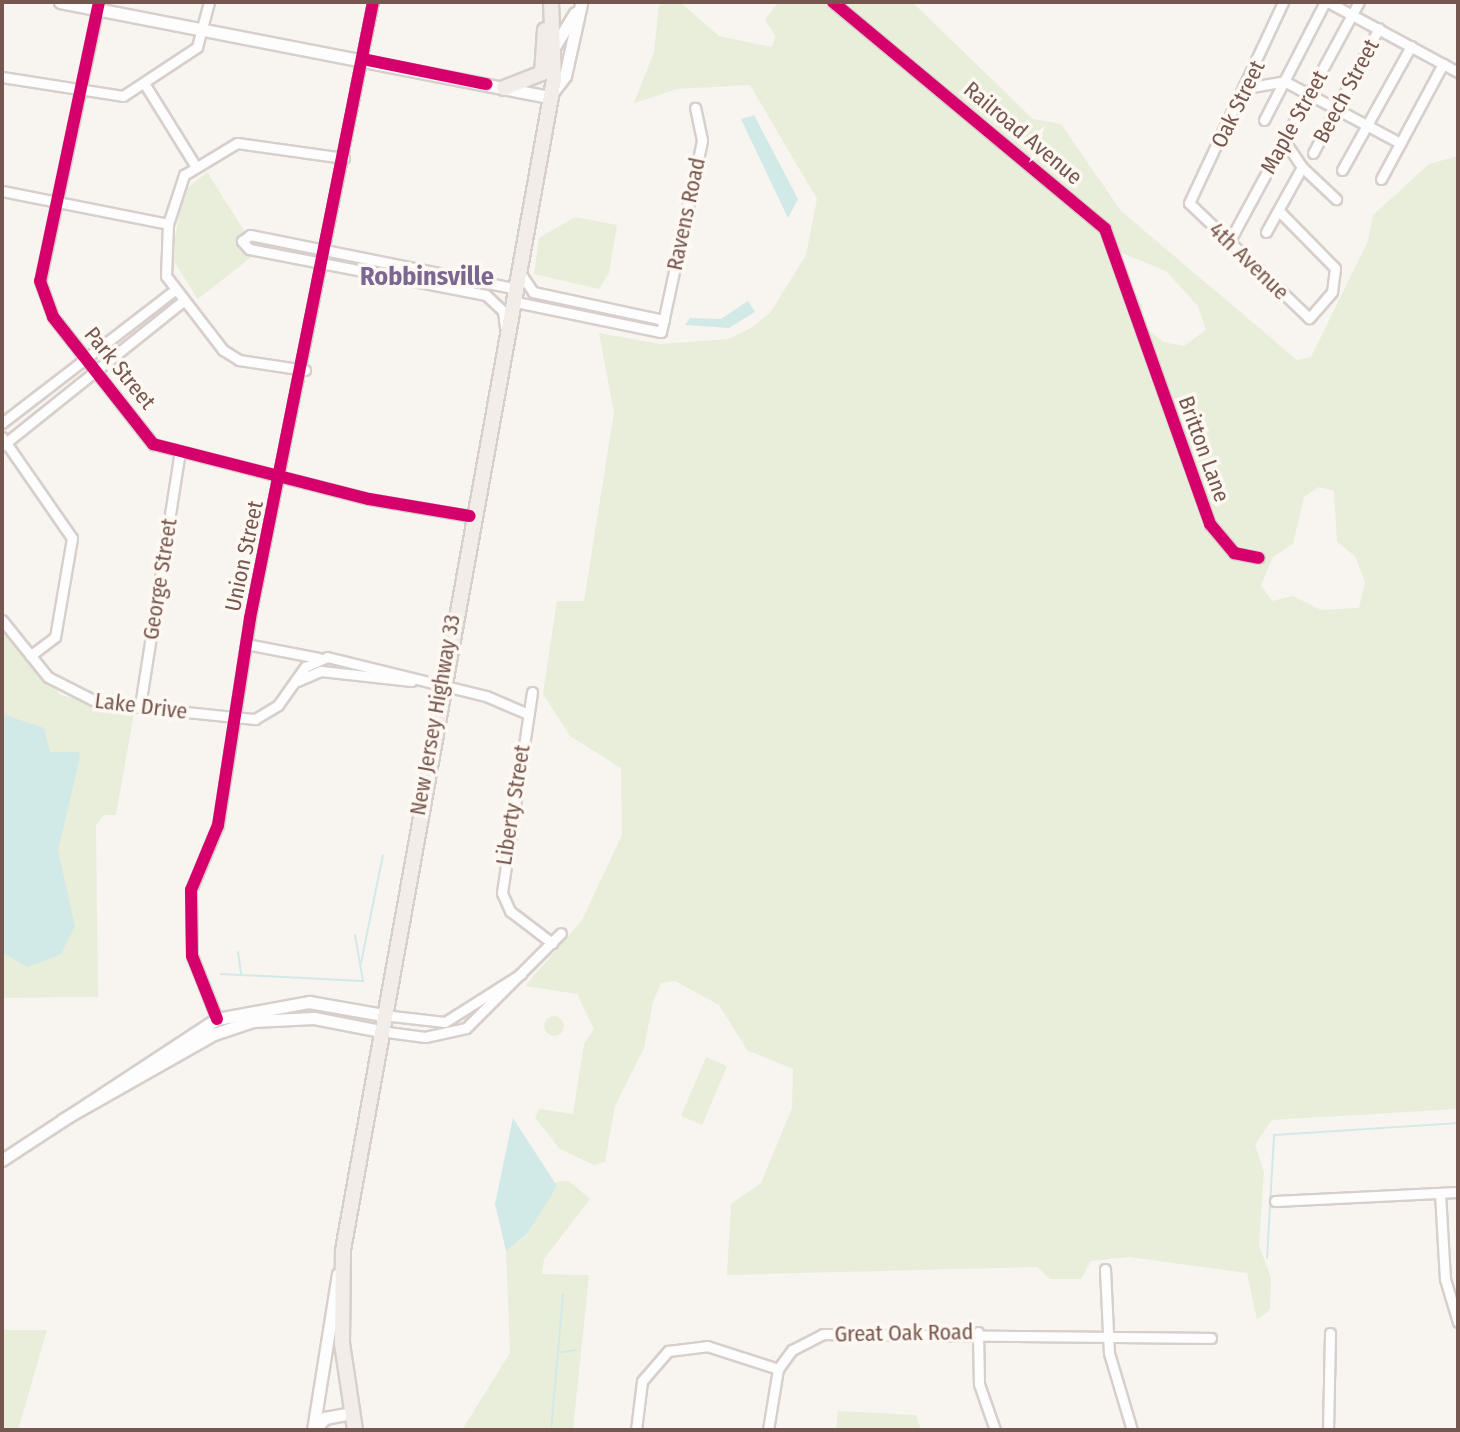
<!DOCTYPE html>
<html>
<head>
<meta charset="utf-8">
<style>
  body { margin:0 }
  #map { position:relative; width:1460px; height:1432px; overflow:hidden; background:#f8f4f0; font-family:"Fira Sans Condensed",sans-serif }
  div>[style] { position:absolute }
  .green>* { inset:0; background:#e9eedb; transform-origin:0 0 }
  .round { border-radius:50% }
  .water>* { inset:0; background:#d1eae8 }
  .stream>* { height:2px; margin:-1px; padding:0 1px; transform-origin:1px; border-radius:1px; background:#d1eae8 }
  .roads { filter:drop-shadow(2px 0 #d7cfcc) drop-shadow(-2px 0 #d7cfcc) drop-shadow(0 2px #d7cfcc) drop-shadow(0 -2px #d7cfcc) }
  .minor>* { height:9px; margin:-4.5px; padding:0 4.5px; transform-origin:4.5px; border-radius:4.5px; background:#fefdfd }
  .tertiary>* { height:11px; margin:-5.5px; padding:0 5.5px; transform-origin:5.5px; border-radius:5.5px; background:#fefdfd }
  .primary>* { height:14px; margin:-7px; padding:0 7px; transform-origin:7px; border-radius:7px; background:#f2ede8 }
  .cycleway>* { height:12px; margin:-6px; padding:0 6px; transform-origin:6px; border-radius:6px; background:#d6006c }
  span { translate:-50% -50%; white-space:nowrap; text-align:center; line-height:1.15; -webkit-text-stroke:7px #fef8f2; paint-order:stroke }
  .street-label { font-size:22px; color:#76574f }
  .quarter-label { font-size:26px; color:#7c6791; font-weight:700 }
  .frame { position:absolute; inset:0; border:4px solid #76574f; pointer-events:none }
</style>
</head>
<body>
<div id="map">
  <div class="green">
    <i style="clip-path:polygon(evenodd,680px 2px,719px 36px,771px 47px,776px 37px,765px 20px,778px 2px,912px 2px,1033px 119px,1061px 124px,1121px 211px,1297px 360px,1311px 357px,1368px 241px,1373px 215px,1429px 164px,1458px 156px,1458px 1109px,1272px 1120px,1255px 1144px,1264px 1172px,1259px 1245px,1271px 1278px,1270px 1310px,1257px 1320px,1247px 1273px,1129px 1257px,1091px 1261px,1081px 1279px,1050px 1279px,1038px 1267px,727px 1275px,731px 1204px,761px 1183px,792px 1108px,793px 1069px,747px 1050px,719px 1005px,675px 981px,661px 983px,653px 1002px,644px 1048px,615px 1106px,605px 1162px,594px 1165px,560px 1149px,535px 1118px,539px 1109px,573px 1114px,584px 1044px,594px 1029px,577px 994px,525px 986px,582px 920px,622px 835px,621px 768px,570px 736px,543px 694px,557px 601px,584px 601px,614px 412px,599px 333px,660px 344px,728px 339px,751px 328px,770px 313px,806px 255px,817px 199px,750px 85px,677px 89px,634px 103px,654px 52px,659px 5px,680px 2px,1122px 253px,1166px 271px,1198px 306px,1206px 330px,1184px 346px,1163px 342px,1143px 325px,1142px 305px,1118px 283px,1111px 262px,1122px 253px,680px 2px,1319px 487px,1334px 491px,1337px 542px,1355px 556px,1365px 582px,1359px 608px,1321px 610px,1293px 596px,1272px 601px,1261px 585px,1273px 557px,1293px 544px,1304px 497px,1319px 487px)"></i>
    <i style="clip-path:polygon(207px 172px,245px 232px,243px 241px,259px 251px,198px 299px,171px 257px,184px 191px)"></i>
    <i style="clip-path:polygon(575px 217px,617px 225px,609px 273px,599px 289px,534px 274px,539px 238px)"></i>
    <i style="clip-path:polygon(2px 630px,61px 695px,134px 713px,116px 815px,104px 815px,96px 825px,98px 997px,2px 998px)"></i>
    <i class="round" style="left:544px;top:1016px;width:20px;height:20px"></i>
    <i style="left:706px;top:1057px;width:23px;height:64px;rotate:23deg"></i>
    <i style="clip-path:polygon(569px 1181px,590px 1199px,544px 1259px,542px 1274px,589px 1275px,573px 1430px,462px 1430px,510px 1353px,506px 1251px,527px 1235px,556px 1182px)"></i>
    <i style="clip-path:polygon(2px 1330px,47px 1330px,18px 1430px,2px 1430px)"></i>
    <i style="clip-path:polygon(838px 1411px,916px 1415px,921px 1430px,836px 1430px)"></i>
  </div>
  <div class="water">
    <i style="clip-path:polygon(754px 115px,798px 199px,788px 218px,741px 119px)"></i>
    <i style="clip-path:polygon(748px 301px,755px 312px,729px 328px,685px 325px,690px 318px,721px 319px)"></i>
    <i style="clip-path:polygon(2px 714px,44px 728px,50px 752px,79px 752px,80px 758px,58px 850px,75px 927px,60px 955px,28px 967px,2px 953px)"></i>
    <i style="clip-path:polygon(513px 1118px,557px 1186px,527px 1234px,506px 1251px,495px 1204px)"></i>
  </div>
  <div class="stream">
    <i style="left:238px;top:952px;width:22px;rotate:82deg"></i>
    <i style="left:361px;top:963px;width:110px;rotate:-78.5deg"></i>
    <i style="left:221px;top:974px;width:142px;rotate:2.8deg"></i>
    <i style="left:363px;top:981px;width:47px;rotate:-99.9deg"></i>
    <i style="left:1267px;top:1258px;width:123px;rotate:-86.7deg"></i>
    <i style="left:1274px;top:1135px;width:184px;rotate:-3.7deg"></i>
    <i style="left:561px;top:1352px;width:15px;rotate:-8deg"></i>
    <i style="left:551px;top:1430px;width:136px;rotate:-84.9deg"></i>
  </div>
  <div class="roads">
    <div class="minor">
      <i style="left:99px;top:2px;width:285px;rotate:101.9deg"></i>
      <i style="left:40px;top:281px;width:38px;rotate:70deg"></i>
      <i style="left:53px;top:317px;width:162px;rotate:51.8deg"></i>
      <i style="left:153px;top:444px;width:223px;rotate:14.3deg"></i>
      <i style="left:369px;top:499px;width:102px;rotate:9.6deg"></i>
      <i style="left:833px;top:2px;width:354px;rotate:39.8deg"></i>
      <i style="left:1105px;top:229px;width:313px;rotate:70.4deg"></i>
      <i style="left:1210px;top:524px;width:38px;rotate:50deg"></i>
      <i style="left:1234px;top:553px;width:25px;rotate:11deg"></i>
      <i style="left:1328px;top:2px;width:148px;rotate:28.3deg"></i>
      <i style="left:2px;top:77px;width:122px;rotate:8.9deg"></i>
      <i style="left:123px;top:96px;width:89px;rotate:-33.5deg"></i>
      <i style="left:197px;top:47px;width:47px;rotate:-75.1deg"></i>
      <i style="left:144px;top:83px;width:99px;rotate:58.2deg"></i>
      <i style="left:1246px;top:88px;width:39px;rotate:-10deg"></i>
      <i style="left:1284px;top:81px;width:132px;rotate:28.1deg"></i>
      <i style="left:1264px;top:120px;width:133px;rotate:-62.7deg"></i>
      <i style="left:1313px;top:153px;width:141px;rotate:-62.2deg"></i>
      <i style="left:1302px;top:167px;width:47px;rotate:43.3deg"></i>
      <i style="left:1342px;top:170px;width:142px;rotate:-60.9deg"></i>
      <i style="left:1381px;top:179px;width:131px;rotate:-61.7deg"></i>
      <i style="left:2px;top:191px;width:169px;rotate:11.2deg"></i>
      <i style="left:1280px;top:212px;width:78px;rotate:45.5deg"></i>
      <i style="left:1335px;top:268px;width:24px;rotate:97deg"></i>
      <i style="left:1332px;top:292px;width:35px;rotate:131deg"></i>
      <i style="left:1309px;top:318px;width:166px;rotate:-136.2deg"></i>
      <i style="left:1189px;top:203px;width:222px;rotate:-64.9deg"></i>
      <i style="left:1266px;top:232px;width:74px;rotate:-61deg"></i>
      <i style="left:1302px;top:167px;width:32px;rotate:-124deg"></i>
      <i style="left:1229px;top:242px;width:273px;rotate:-61.6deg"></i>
      <i style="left:521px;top:274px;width:22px;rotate:56deg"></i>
      <i style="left:533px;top:292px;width:134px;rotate:12.1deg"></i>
      <i style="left:511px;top:301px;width:153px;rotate:11.7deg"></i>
      <i style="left:661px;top:332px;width:196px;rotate:-77.9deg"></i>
      <i style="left:702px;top:140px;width:33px;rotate:-102deg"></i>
      <i style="left:505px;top:327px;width:16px;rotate:-97deg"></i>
      <i style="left:503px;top:311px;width:23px;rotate:-137deg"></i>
      <i style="left:486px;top:295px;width:241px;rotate:-169deg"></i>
      <i style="left:249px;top:249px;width:11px;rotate:-131deg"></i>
      <i style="left:242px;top:241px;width:10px;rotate:-37deg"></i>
      <i style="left:250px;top:235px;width:268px;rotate:11.4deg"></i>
      <i style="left:305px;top:370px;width:67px;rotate:-171.4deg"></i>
      <i style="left:239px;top:360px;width:19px;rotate:-148deg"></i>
      <i style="left:223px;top:350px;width:93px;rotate:-127.6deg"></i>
      <i style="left:166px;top:276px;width:52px;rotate:-87.8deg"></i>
      <i style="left:168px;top:224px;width:52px;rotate:-71.9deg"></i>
      <i style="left:184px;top:175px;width:62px;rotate:-31.1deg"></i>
      <i style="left:237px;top:143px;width:108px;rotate:8deg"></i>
      <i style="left:2px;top:423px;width:218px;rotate:-37.6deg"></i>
      <i style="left:2px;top:437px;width:123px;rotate:55.3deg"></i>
      <i style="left:72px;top:538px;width:100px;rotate:99.7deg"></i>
      <i style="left:55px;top:637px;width:31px;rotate:143deg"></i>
      <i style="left:2px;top:446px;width:232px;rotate:-38.7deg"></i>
      <i style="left:2px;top:620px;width:73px;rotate:51.1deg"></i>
      <i style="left:48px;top:677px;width:57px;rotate:27deg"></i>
      <i style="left:99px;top:703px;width:157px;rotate:5.9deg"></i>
      <i style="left:255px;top:719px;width:27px;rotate:-31deg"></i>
      <i style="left:278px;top:705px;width:47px;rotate:-54.6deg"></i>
      <i style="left:305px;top:667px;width:24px;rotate:-24deg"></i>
      <i style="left:327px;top:657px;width:164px;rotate:13.8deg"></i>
      <i style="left:486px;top:696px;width:46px;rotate:23.2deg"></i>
      <i style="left:246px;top:644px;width:74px;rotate:10.9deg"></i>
      <i style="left:297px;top:681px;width:26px;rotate:-23deg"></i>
      <i style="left:321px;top:671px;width:91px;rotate:6.3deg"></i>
      <i style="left:532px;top:692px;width:203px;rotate:98.5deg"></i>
      <i style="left:502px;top:893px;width:20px;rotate:66deg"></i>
      <i style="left:510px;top:911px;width:53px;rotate:37.3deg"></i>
      <i style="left:140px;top:706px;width:257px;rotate:-81.1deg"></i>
      <i style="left:383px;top:1015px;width:62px;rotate:6.4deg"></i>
      <i style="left:445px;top:1022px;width:90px;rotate:-32.3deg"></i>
      <i style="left:217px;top:1019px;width:68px;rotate:-111.6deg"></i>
      <i style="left:192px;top:956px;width:66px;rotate:-90.9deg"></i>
      <i style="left:191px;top:890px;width:70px;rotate:-67.4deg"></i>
      <i style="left:218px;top:825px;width:209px;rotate:-81.2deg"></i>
      <i style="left:250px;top:618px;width:628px;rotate:-78.71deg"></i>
      <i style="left:380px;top:1031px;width:45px;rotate:7.6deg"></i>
      <i style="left:425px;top:1037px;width:42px;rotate:-12.4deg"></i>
      <i style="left:466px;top:1028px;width:134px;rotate:-45deg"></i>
      <i style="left:1440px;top:1193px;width:86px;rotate:86.7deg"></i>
      <i style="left:1445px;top:1279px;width:45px;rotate:73.2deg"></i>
      <i style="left:1275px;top:1201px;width:183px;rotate:-2.8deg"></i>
      <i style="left:1105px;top:1269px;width:84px;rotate:87.3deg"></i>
      <i style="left:1109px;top:1353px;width:80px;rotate:73.4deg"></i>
      <i style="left:978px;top:1332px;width:52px;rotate:88.9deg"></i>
      <i style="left:979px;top:1384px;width:49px;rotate:70.8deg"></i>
      <i style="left:636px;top:1430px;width:49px;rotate:-83deg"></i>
      <i style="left:642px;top:1381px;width:40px;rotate:-49deg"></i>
      <i style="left:668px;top:1351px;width:39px;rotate:-7deg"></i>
      <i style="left:707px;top:1346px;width:75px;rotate:17.9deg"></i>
      <i style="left:768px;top:1430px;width:62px;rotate:-80.7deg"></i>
      <i style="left:778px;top:1369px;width:24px;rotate:-54deg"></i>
      <i style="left:792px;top:1350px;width:35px;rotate:-27deg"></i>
      <i style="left:823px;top:1334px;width:388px;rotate:0.6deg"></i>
      <i style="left:1328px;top:1430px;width:97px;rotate:-88.8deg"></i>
    </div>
    <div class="tertiary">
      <i style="left:60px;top:2px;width:498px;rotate:11deg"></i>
      <i style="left:549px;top:97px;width:26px;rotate:-53deg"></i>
      <i style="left:565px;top:76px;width:74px;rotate:-77.5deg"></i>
      <i style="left:553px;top:49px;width:42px;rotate:-58.6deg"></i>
      <i style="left:62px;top:1120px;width:175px;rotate:-29.5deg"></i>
      <i style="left:214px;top:1034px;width:41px;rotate:-18.4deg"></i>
      <i style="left:253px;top:1021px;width:61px;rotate:-2.8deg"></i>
      <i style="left:314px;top:1018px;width:67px;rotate:11.1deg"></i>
      <i style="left:2px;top:1160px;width:257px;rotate:-33.3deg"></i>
      <i style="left:217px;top:1019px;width:94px;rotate:-10.5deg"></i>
      <i style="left:309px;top:1002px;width:75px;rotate:10deg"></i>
      <i style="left:315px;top:1429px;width:15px;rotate:-48deg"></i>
      <i style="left:325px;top:1418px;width:26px;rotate:-11deg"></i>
      <i style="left:313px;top:1430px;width:158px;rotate:-80.9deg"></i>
    </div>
    <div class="primary">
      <i style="left:504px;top:88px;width:41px;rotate:-21.5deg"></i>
      <i style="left:542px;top:73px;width:43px;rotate:-86deg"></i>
      <i style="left:355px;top:1430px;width:88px;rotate:-98.5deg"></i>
      <i style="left:342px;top:1343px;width:93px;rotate:-89.4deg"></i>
      <i style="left:343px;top:1250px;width:1189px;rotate:-79.78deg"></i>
      <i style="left:554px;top:80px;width:78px;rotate:-92.2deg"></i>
    </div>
  </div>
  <div class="cycleway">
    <i style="left:99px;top:2px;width:285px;rotate:101.9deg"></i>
    <i style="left:40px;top:281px;width:38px;rotate:70deg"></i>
    <i style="left:53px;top:317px;width:162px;rotate:51.8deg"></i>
    <i style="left:153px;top:444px;width:223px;rotate:14.3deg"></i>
    <i style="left:369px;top:499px;width:102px;rotate:9.6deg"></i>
    <i style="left:833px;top:2px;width:354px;rotate:39.8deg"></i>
    <i style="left:1105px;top:229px;width:313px;rotate:70.4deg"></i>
    <i style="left:1210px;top:524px;width:38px;rotate:50deg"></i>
    <i style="left:1234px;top:553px;width:25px;rotate:11deg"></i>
    <i style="left:363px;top:59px;width:126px;rotate:11.5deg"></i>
    <i style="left:217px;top:1019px;width:68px;rotate:-111.6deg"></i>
    <i style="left:192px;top:956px;width:66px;rotate:-90.9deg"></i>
    <i style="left:191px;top:890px;width:70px;rotate:-67.4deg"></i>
    <i style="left:218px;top:825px;width:209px;rotate:-81.2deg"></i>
    <i style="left:250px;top:618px;width:628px;rotate:-78.71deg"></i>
  </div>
  <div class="street-label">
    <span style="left:1346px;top:91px;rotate:-62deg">Beech Street</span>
    <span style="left:1238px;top:104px;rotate:-64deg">Oak Street</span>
    <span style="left:1294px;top:122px;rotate:-61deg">Maple Street</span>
    <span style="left:1023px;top:133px;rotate:40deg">Railroad Avenue</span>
    <span style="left:686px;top:214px;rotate:-78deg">Ravens Road</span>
    <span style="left:1249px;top:261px;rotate:44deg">4th Avenue</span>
    <span style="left:120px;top:368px;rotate:51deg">Park Street</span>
    <span style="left:1204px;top:449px;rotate:70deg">Britton Lane</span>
    <span style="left:244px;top:556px;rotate:-78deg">Union Street</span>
    <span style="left:160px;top:579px;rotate:-81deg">George Street</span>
    <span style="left:141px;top:706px;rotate:7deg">Lake Drive</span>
    <span style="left:435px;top:715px;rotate:-80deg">New Jersey Highway 33</span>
    <span style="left:513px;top:805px;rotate:-81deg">Liberty Street</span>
    <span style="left:904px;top:1333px;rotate:-1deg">Great Oak Road</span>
  </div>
  <div class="quarter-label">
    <span style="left:427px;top:277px">Robbinsville</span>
  </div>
  <div class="frame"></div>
</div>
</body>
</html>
